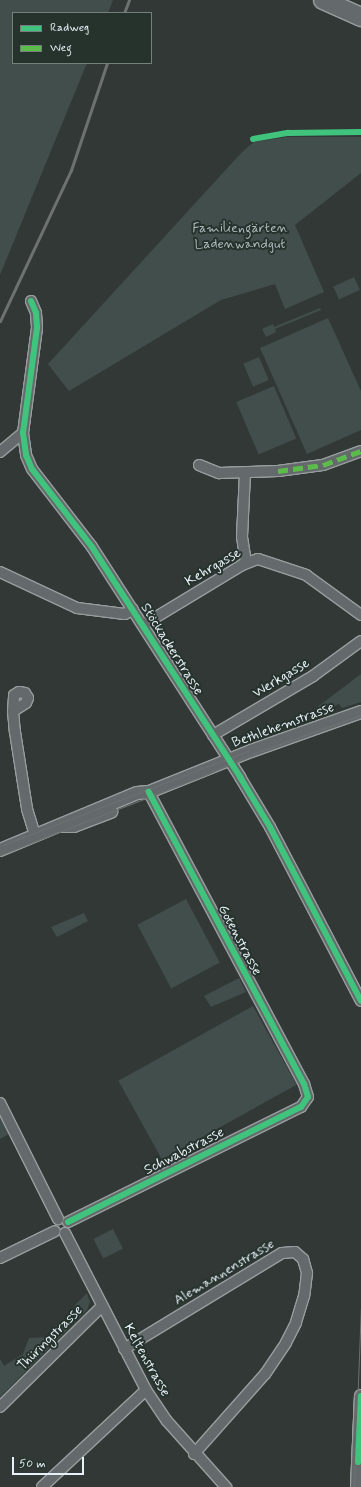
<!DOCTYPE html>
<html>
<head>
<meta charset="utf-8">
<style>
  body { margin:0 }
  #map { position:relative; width:361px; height:1487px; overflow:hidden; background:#313835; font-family:Mynerve,sans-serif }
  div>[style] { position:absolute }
  .green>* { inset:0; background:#424e4b; transform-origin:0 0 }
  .roads { filter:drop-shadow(1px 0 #989d9e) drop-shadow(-1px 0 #989d9e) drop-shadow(0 1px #989d9e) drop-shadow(0 -1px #989d9e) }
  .minor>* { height:10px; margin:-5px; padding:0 5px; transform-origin:5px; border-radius:5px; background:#646a6b }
  .tertiary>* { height:12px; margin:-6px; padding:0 6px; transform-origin:6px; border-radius:6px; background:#646a6b }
  .motorway>* { height:18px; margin:-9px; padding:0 9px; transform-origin:9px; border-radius:9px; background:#646a6b }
  .tram>* { height:1px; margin:-0.5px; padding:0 0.5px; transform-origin:0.5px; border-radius:0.5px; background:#6d7170 }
  .rail>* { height:3px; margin:-1.5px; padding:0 1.5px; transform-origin:1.5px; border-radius:1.5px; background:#6d7170 }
  .quiet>* { height:5px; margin-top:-2.5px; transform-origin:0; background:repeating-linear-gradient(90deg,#5cbc4b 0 10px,transparent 0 15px) }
  .cycleway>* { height:6px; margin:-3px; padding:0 3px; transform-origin:3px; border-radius:3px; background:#40c37c }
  span { translate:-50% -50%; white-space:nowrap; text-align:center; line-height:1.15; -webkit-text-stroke:4px #26332d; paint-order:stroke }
  .park-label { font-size:14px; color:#afb9bc }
  .street-label { font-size:14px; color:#e8f1f8 }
  .legend { position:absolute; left:12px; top:12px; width:140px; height:52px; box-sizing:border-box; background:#26332d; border:1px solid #747f7e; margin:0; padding:5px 7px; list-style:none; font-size:12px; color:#e8f1f8 }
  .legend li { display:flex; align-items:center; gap:8px; height:20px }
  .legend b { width:20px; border:1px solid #747f7e }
  .scale { position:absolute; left:12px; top:1457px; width:72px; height:18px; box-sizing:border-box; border:2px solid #e8f1f8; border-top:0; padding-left:5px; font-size:12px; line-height:14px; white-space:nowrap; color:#e8f1f8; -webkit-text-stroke:3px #26332d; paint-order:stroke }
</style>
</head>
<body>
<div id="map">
  <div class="green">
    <i style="clip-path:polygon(0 0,113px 0,108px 13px,13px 13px,13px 63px,87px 63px,0 275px)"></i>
    <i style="clip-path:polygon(287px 137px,361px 137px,361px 173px,295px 225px,324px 292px,285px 309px,275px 284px,221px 300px,69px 391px,48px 364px,242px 152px,254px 142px)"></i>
    <i style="left:354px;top:277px;width:14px;height:23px;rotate:65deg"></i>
    <i style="clip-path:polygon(320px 308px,321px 310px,275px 329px,276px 332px,266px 337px,262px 329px,273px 324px,274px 327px)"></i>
    <i style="clip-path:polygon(328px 318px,361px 391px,361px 430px,307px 454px,260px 348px)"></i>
    <i style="left:259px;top:357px;width:25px;height:17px;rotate:67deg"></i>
    <i style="left:274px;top:386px;width:57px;height:41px;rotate:67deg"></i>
    <i style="clip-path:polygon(361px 674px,361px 702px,342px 708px,339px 704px,319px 712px,316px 708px)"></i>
    <i style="left:186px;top:899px;width:72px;height:55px;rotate:62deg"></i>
    <i style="clip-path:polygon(84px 913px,88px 921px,57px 937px,51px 927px)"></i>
    <i style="clip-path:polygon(239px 978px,246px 992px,211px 1007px,204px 996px)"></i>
    <i style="left:253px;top:1006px;width:90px;height:154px;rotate:61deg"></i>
    <i style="clip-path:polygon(0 1116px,9px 1134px,0 1139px)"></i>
    <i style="left:113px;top:1229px;width:22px;height:22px;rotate:63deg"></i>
    <i style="clip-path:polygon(87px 1293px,90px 1302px,87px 1310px,0 1397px,0 1359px,4px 1366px,23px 1354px,29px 1338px,50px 1337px,54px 1327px,65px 1322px,76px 1304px)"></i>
  </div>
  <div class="roads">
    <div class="minor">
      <i style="left:31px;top:301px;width:13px;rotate:67deg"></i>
      <i style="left:36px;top:313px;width:15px;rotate:86deg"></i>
      <i style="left:37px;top:328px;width:106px;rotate:97.6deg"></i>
      <i style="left:23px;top:433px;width:22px;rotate:82deg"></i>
      <i style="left:26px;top:455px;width:15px;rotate:67deg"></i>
      <i style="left:32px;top:469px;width:98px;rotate:52.4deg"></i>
      <i style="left:92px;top:547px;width:274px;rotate:57.2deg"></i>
      <i style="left:240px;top:777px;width:58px;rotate:59deg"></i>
      <i style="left:270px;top:827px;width:196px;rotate:62.4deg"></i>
      <i style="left:0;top:452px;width:30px;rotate:-40deg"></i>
      <i style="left:199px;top:465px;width:22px;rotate:22deg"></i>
      <i style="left:219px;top:473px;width:59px;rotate:-1.9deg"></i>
      <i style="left:278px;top:471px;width:45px;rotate:-7.6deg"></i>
      <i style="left:323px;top:465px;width:40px;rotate:-20.2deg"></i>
      <i style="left:245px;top:473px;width:64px;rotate:92.7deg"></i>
      <i style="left:242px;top:537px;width:26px;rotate:81deg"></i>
      <i style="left:0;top:572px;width:85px;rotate:25.1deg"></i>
      <i style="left:77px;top:608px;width:48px;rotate:7.1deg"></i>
      <i style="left:125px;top:614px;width:9px;rotate:-32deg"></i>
      <i style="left:143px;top:625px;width:116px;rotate:-31.2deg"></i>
      <i style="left:242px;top:565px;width:17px;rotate:-21deg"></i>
      <i style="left:258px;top:559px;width:51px;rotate:18.4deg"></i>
      <i style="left:306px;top:575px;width:68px;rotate:36deg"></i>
      <i style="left:13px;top:711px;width:16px;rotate:-86deg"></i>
      <i style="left:14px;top:695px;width:6px;rotate:-31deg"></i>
      <i style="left:19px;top:692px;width:6px;rotate:9deg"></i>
      <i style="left:25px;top:693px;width:6px;rotate:59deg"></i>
      <i style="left:28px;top:698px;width:5px;rotate:112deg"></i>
      <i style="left:26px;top:703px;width:15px;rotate:148deg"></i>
      <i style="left:13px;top:711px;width:21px;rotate:85deg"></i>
      <i style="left:15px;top:732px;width:78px;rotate:81.1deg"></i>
      <i style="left:27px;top:809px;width:28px;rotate:73deg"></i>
      <i style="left:213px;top:735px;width:116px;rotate:-30.5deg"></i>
      <i style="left:313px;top:676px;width:59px;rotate:-36.1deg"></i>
      <i style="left:0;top:1103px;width:130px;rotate:63.4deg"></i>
      <i style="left:68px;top:1222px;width:260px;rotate:-26.3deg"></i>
      <i style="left:301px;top:1107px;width:12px;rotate:-55deg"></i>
      <i style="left:308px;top:1097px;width:14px;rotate:-107deg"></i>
      <i style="left:304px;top:1084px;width:331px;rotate:-118deg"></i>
      <i style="left:65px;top:1233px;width:177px;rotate:62.7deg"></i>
      <i style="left:146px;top:1390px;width:37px;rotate:56deg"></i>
      <i style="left:167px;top:1421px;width:89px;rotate:48.2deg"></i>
      <i style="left:0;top:1258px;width:61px;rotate:-26.1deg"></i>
      <i style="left:124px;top:1349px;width:185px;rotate:-31.3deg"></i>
      <i style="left:282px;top:1253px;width:13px;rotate:-4deg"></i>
      <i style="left:295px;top:1252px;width:11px;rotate:41deg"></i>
      <i style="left:303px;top:1259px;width:15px;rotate:74deg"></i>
      <i style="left:307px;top:1273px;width:23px;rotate:97deg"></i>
      <i style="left:304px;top:1296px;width:28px;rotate:107deg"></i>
      <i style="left:296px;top:1323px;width:22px;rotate:117deg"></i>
      <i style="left:286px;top:1343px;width:37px;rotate:124deg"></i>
      <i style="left:265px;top:1374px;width:107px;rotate:131.6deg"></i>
      <i style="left:0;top:1407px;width:144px;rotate:-44.7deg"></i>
      <i style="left:42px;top:1487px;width:142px;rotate:-43deg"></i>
    </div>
    <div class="tertiary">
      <i style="left:61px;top:826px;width:13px"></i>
      <i style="left:74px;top:826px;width:40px;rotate:-21deg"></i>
      <i style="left:0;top:850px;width:148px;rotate:-22.6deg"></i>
      <i style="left:137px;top:793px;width:12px;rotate:-5deg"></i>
      <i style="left:149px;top:792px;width:110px;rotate:-21.9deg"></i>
      <i style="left:251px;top:751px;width:117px;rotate:-19.5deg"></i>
      <i style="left:357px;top:1487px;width:91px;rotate:-87.5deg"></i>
    </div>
    <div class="motorway">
      <i style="left:323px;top:0;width:42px;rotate:24.1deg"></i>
    </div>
  </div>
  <div class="tram">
    <i style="left:0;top:846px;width:266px;rotate:-21deg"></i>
    <i style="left:0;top:855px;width:225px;rotate:-21.3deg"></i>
    <i style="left:210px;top:773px;width:46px;rotate:-24.3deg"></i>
    <i style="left:252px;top:754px;width:116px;rotate:-19.7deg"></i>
    <i style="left:354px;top:1487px;width:179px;rotate:-87.8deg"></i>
  </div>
  <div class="rail">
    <i style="left:124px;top:13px;width:14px;rotate:-69deg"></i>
    <i style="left:0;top:321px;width:167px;rotate:-64.8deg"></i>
    <i style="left:71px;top:170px;width:113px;rotate:-71.4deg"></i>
  </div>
  <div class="quiet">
    <i style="left:278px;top:471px;width:45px;rotate:-7.6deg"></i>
    <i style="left:323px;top:465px;width:40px;rotate:-20.2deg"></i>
  </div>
  <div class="cycleway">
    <i style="left:253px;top:139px;width:36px;rotate:-10deg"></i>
    <i style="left:288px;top:133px;width:73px;rotate:-0.8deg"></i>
    <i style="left:31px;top:301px;width:13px;rotate:67deg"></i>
    <i style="left:36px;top:313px;width:15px;rotate:86deg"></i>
    <i style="left:37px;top:328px;width:106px;rotate:97.6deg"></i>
    <i style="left:23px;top:433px;width:22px;rotate:82deg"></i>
    <i style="left:26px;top:455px;width:15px;rotate:67deg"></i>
    <i style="left:32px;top:469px;width:98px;rotate:52.4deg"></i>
    <i style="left:92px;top:547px;width:274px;rotate:57.2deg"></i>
    <i style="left:240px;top:777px;width:58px;rotate:59deg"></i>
    <i style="left:270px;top:827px;width:196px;rotate:62.4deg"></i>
    <i style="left:68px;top:1222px;width:260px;rotate:-26.3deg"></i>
    <i style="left:301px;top:1107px;width:12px;rotate:-55deg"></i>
    <i style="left:308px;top:1097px;width:14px;rotate:-107deg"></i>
    <i style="left:304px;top:1084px;width:331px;rotate:-118deg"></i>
    <i style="left:358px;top:1462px;width:66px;rotate:-87.4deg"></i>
  </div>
  <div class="park-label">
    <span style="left:240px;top:236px">Familiengärten<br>Ladenwandgut</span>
  </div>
  <div class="street-label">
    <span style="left:213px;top:567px;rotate:-30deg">Kehrgasse</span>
    <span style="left:172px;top:649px;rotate:58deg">Stöckackerstrasse</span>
    <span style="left:281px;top:678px;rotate:-31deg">Werkgasse</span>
    <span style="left:283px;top:725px;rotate:-20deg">Bethlehemstrasse</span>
    <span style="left:240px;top:940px;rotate:62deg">Gotenstrasse</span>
    <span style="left:184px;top:1151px;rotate:-27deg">Schwabstrasse</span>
    <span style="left:224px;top:1272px;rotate:-31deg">Alemannenstrasse</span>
    <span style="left:50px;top:1338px;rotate:-45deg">Thüringstrasse</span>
    <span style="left:147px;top:1360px;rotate:61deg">Keltenstrasse</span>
  </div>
  <ul class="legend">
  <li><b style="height:5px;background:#40c37c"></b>Radweg</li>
  <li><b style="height:5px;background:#5cbc4b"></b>Weg</li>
  </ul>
  <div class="scale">50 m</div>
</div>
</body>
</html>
